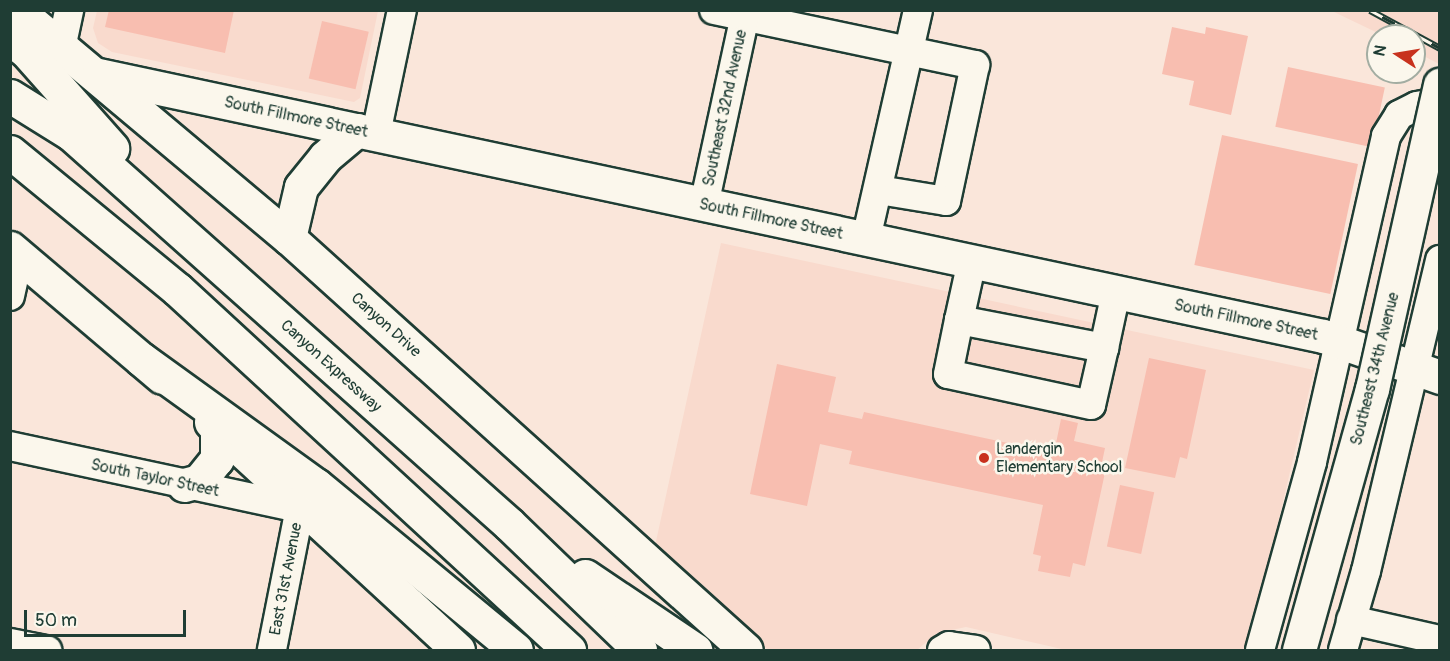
<!DOCTYPE html>
<html>
<head>
<meta charset="utf-8">
<style>
  body { margin:0 }
  #map { position:relative; width:1450px; height:661px; overflow:hidden; background:#fae6da; font-family:Pangolin,sans-serif }
  div>[style] { position:absolute }
  .built>* { inset:0; background:#f9dacd }
  .building>* { inset:0; background:#f8beb0; transform-origin:0 0 }
  .roads { filter:drop-shadow(2px 0 #1f3d34) drop-shadow(-2px 0 #1f3d34) drop-shadow(0 2px #1f3d34) drop-shadow(0 -2px #1f3d34) }
  .minor>* { height:28px; margin:-14px; padding:0 14px; transform-origin:14px; border-radius:14px; background:#fbf7ec }
  .major>* { height:33px; margin:-16.5px; padding:0 16.5px; transform-origin:16.5px; border-radius:16.5px; background:#fbf7ec }
  .highway>* { height:33px; margin:-16.5px; padding:0 16.5px; transform-origin:16.5px; border-radius:16.5px; background:#fbf7ec }
  .rail>* { height:7px; margin-top:-3.5px; transform-origin:0; background:repeating-linear-gradient(90deg,#fbf7ec 0 14px,#1f3d34 0 28px); box-sizing:border-box; border-block:2px solid #1f3d34 }
  .bridges { filter:drop-shadow(2px 0 #1f3d34) drop-shadow(-2px 0 #1f3d34) drop-shadow(0 2px #1f3d34) drop-shadow(0 -2px #1f3d34) }
  .major-bridge>* { height:33px; margin:-16.5px; padding:0 16.5px; transform-origin:16.5px; border-radius:16.5px; background:#fbf7ec }
  .dots>* { width:16px; height:16px; translate:-50% -50%; box-sizing:border-box; border:3px solid #fbf7ec; border-radius:50% }
  span { translate:-50% -50%; white-space:nowrap; text-align:center; line-height:1.15; -webkit-text-stroke:5px #fbf7ec; paint-order:stroke }
  .street-label { font-size:16px; color:#1f3d34 }
  .poi-label { font-size:16px; color:#1f3d34 }
  .left { translate:0 -50%; text-align:left }
  .frame { position:absolute; inset:0; border:12px solid #1f3d34; pointer-events:none }
  .north { position:absolute; left:1366px; top:24px; width:60px; height:60px; box-sizing:border-box; background:#fbf7ec; border:2px solid #a3ada2; border-radius:50%; rotate:282deg; font-size:16px; font-weight:700; line-height:24px; text-align:center; color:#1f3d34 }
  .north::after { content:''; display:block; margin:auto; width:21px; height:27px; background:#c8321e; clip-path:polygon(50% 0,100% 100%,50% 72%,0 100%) }
  .scale { position:absolute; left:24px; top:610px; width:162px; height:27px; box-sizing:border-box; border:3px solid #1f3d34; border-top:0; padding-left:8px; font-size:18px; line-height:21px; white-space:nowrap; color:#1f3d34; -webkit-text-stroke:4px #fbf7ec; paint-order:stroke }
</style>
</head>
<body>
<div id="map">
  <div class="built">
    <i style="clip-path:polygon(97px 11px,378px 11px,360px 98px,354px 102px,112px 52px,98px 43px,93px 28px)"></i>
    <i style="clip-path:polygon(1332px 11px,1439px 11px,1439px 64px,1414px 51px,1414px 36px,1384px 36px)"></i>
    <i style="clip-path:polygon(721px 243px,1314px 370px,1248px 650px,1066px 650px,966px 627px,937px 633px,917px 650px,768px 650px,655px 546px)"></i>
  </div>
  <div class="building">
    <i style="clip-path:polygon(109px 10px,234px 10px,225px 53px,105px 27px)"></i>
    <i style="left:322px;top:21px;width:48px;height:59px;rotate:13deg"></i>
    <i style="clip-path:polygon(1172px 27px,1205px 34px,1206px 27px,1248px 36px,1231px 115px,1189px 105px,1194px 81px,1162px 74px)"></i>
    <i style="left:1288px;top:67px;width:99px;height:61px;rotate:12deg"></i>
    <i style="left:1222px;top:135px;width:139px;height:133px;rotate:12deg"></i>
    <i style="clip-path:polygon(1149px 358px,1206px 370px,1187px 459px,1180px 457px,1175px 478px,1125px 468px)"></i>
    <i style="clip-path:polygon(777px 364px,836px 377px,828px 412px,862px 419px,864px 412px,1054px 453px,1061px 419px,1078px 423px,1074px 441px,1105px 448px,1101px 467px,1106px 468px,1085px 566px,1073px 563px,1070px 577px,1038px 571px,1041px 556px,1033px 554px,1043px 505px,849px 464px,852px 451px,820px 444px,807px 506px,750px 494px)"></i>
    <i style="left:1120px;top:485px;width:35px;height:63px;rotate:12deg"></i>
  </div>
  <div class="roads">
    <div class="minor">
      <i style="left:714px;top:10px;width:267px;rotate:11.9deg"></i>
      <i style="left:975px;top:65px;width:139px;rotate:102deg"></i>
      <i style="left:946px;top:201px;width:68px;rotate:-170.7deg"></i>
      <i style="left:62px;top:44px;width:35px;rotate:-78deg"></i>
      <i style="left:376px;top:134px;width:127px;rotate:-78.2deg"></i>
      <i style="left:704px;top:205px;width:199px;rotate:-77.8deg"></i>
      <i style="left:866px;top:239px;width:235px;rotate:-77.2deg"></i>
      <i style="left:10px;top:253px;width:9px;rotate:13deg"></i>
      <i style="left:19px;top:255px;width:42px;rotate:102.4deg"></i>
      <i style="left:959px;top:320px;width:148px;rotate:10.9deg"></i>
      <i style="left:1104px;top:348px;width:58px;rotate:102.8deg"></i>
      <i style="left:1091px;top:405px;width:146px;rotate:-167.8deg"></i>
      <i style="left:948px;top:374px;width:55px;rotate:-78.5deg"></i>
      <i style="left:959px;top:320px;width:60px;rotate:-77.6deg"></i>
      <i style="left:1104px;top:348px;width:57px;rotate:-77.9deg"></i>
      <i style="left:10px;top:446px;width:297px;rotate:12.1deg"></i>
      <i style="left:300px;top:508px;width:145px;rotate:101.2deg"></i>
      <i style="left:1351px;top:620px;width:91px;rotate:12.7deg"></i>
      <i style="left:10px;top:643px;width:38px;rotate:11deg"></i>
      <i style="left:942px;top:650px;width:8px;rotate:-30deg"></i>
      <i style="left:949px;top:646px;width:27px;rotate:8deg"></i>
      <i style="left:1260px;top:650px;width:195px;rotate:-74.5deg"></i>
      <i style="left:1312px;top:462px;width:334px;rotate:-77.2deg"></i>
      <i style="left:1386px;top:136px;width:25px;rotate:-58deg"></i>
      <i style="left:1399px;top:115px;width:20px;rotate:-27deg"></i>
      <i style="left:1417px;top:106px;width:16px;rotate:-11deg"></i>
      <i style="left:1433px;top:103px;width:8px;rotate:30deg"></i>
      <i style="left:1343px;top:650px;width:82px;rotate:-73.8deg"></i>
      <i style="left:1366px;top:571px;width:320px;rotate:-76.6deg"></i>
    </div>
    <div class="major">
      <i style="left:17px;top:10px;width:355px;rotate:40deg"></i>
      <i style="left:289px;top:238px;width:615px;rotate:42.04deg"></i>
      <i style="left:98px;top:75px;width:1252px;rotate:12.03deg"></i>
      <i style="left:1323px;top:336px;width:124px;rotate:19.3deg"></i>
      <i style="left:289px;top:238px;width:52px;rotate:-76.8deg"></i>
      <i style="left:301px;top:187px;width:38px;rotate:-51deg"></i>
      <i style="left:325px;top:157px;width:42px;rotate:-40.2deg"></i>
      <i style="left:10px;top:248px;width:199px;rotate:40.3deg"></i>
      <i style="left:211px;top:422px;width:336px;rotate:42.7deg"></i>
      <i style="left:184px;top:485px;width:16px;rotate:-15deg"></i>
      <i style="left:199px;top:481px;width:28px;rotate:-51deg"></i>
      <i style="left:217px;top:459px;width:32px;rotate:-90deg"></i>
    </div>
    <div class="highway">
      <i style="left:10px;top:39px;width:20px;rotate:37deg"></i>
      <i style="left:26px;top:51px;width:130px;rotate:48.4deg"></i>
      <i style="left:10px;top:96px;width:72px;rotate:31.9deg"></i>
      <i style="left:71px;top:134px;width:586px;rotate:41.68deg"></i>
      <i style="left:509px;top:524px;width:182px;rotate:43.9deg"></i>
      <i style="left:10px;top:152px;width:216px;rotate:39.4deg"></i>
      <i style="left:177px;top:289px;width:533px;rotate:42.64deg"></i>
      <i style="left:141px;top:359px;width:216px;rotate:35.8deg"></i>
      <i style="left:316px;top:485px;width:259px;rotate:39.5deg"></i>
      <i style="left:585px;top:576px;width:133px;rotate:33.9deg"></i>
    </div>
  </div>
  <div class="rail">
    <i style="left:1370px;top:10px;width:80px;rotate:28.5deg"></i>
  </div>
  <div class="bridges">
    <div class="major-bridge">
      <i style="left:1299px;top:650px;width:271px;rotate:-74.4deg"></i>
      <i style="left:1372px;top:389px;width:312px;rotate:-77.4deg"></i>
    </div>
  </div>
  <div class="dots">
    <i style="left:984px;top:458px;background:#c8321e"></i>
  </div>
  <div class="street-label">
    <span style="left:725px;top:108px;rotate:-78deg">Southeast 32nd Avenue</span>
    <span style="left:296px;top:117px;rotate:12deg">South Fillmore Street</span>
    <span style="left:771px;top:219px;rotate:12deg">South Fillmore Street</span>
    <span style="left:1246px;top:320px;rotate:12deg">South Fillmore Street</span>
    <span style="left:386px;top:325px;rotate:42deg">Canyon Drive</span>
    <span style="left:331px;top:366px;rotate:42deg">Canyon Expressway</span>
    <span style="left:1375px;top:369px;rotate:-76deg">Southeast 34th Avenue</span>
    <span style="left:155px;top:478px;rotate:12deg">South Taylor Street</span>
    <span style="left:286px;top:579px;rotate:-79deg">East 31st Avenue</span>
  </div>
  <div class="poi-label">
    <span class="left" style="left:996px;top:458px">Landergin<br>Elementary School</span>
  </div>
  <div class="frame"></div>
  <div class="north">N</div>
  <div class="scale">50 m</div>
</div>
</body>
</html>
